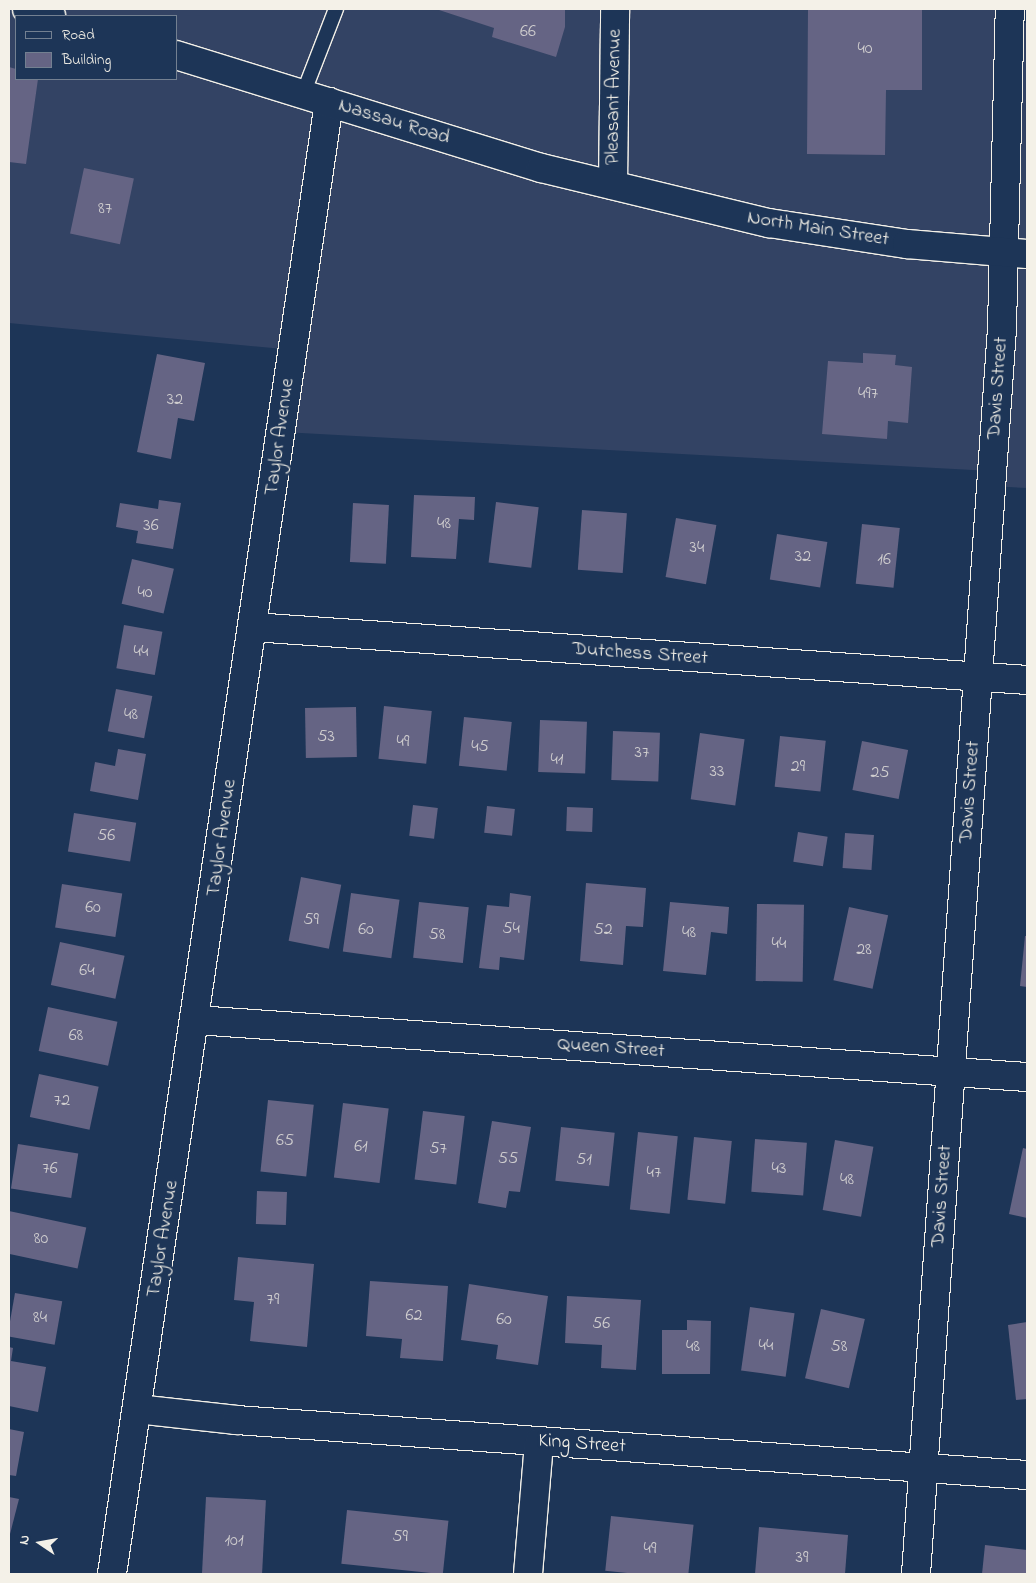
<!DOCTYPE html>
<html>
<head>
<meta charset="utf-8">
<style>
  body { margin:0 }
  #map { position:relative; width:1036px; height:1583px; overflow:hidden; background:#1d3557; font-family:"Indie Flower",sans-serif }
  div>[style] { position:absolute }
  .built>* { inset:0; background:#334364 }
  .building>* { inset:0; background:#656484; transform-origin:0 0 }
  .roads { filter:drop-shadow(1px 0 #f4f1e8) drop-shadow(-1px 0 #f4f1e8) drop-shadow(0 1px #f4f1e8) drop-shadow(0 -1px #f4f1e8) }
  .lane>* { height:14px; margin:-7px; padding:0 7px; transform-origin:7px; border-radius:7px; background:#1d3557 }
  .street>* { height:28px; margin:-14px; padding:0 14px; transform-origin:14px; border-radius:14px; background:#1d3557 }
  .secondary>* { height:28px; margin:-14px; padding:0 14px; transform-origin:14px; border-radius:14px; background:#1d3557 }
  span { translate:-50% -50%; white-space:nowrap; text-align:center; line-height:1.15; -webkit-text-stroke:5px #1d3557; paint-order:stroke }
  .number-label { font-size:18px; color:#d0cecf }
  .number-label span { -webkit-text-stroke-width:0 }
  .street-label { font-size:20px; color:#f4f1e8 }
  .frame { position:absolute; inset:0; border:10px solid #f4f1e8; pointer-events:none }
  .legend { position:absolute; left:15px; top:15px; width:162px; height:65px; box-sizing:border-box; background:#1d3557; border:1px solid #738091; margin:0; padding:6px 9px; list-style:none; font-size:15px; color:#f4f1e8 }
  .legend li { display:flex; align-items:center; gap:10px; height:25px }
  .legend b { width:25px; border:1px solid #738091 }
  .north { position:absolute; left:15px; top:1518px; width:50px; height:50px; -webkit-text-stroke:4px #1d3557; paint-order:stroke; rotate:282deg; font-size:14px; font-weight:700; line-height:20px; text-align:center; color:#f4f1e8 }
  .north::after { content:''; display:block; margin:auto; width:18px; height:22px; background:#f4f1e8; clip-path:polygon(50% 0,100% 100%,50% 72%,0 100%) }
</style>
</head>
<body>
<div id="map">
  <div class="built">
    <i style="clip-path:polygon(evenodd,9px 9px,1006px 9px,1007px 22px,1027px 23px,1027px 488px,990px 486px,991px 471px,283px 432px,294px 350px,9px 323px,9px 9px,16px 16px,176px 16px,176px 79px,16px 79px,16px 16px)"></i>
  </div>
  <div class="building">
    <i style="clip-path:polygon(436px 9px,565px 9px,565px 27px,556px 57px,492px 37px,494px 28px)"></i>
    <i style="clip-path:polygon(808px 9px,922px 9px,922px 90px,886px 90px,885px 155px,807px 154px)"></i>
    <i style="clip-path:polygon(9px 67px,16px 69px,16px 79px,38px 79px,26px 164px,9px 162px)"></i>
    <i style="left:84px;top:168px;width:51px;height:67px;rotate:12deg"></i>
    <i style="clip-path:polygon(863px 353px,896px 355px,895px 365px,912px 367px,908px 423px,888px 421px,887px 439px,822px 434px,828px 361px,863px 363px)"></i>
    <i style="clip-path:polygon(157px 354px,205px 363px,194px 421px,178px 418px,171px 459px,137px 452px)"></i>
    <i style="clip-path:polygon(414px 495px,475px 497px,474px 520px,459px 519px,456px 559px,411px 557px)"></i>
    <i style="clip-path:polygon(159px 500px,181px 503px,173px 549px,136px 543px,138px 531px,116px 527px,120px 503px,158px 509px)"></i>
    <i style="left:496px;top:502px;width:43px;height:61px;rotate:7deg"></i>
    <i style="left:353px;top:503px;width:36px;height:59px;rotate:3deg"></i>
    <i style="left:582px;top:510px;width:45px;height:60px;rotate:4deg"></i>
    <i style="left:676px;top:518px;width:41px;height:60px;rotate:10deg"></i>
    <i style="left:862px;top:524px;width:38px;height:60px;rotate:6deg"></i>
    <i style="left:777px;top:534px;width:51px;height:46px;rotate:9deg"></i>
    <i style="left:132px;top:559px;width:43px;height:46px;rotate:13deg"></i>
    <i style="left:124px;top:625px;width:39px;height:44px;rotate:10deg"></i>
    <i style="left:116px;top:689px;width:37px;height:43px;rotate:11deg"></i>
    <i style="left:384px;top:706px;width:48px;height:53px;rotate:6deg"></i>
    <i style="left:356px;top:707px;width:50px;height:51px;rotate:89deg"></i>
    <i style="left:464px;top:717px;width:48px;height:49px;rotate:6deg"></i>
    <i style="left:540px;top:720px;width:47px;height:52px;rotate:2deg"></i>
    <i style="left:613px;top:731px;width:47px;height:49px;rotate:2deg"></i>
    <i style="left:700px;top:733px;width:45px;height:67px;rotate:8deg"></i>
    <i style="left:780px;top:736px;width:46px;height:51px;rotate:6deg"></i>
    <i style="left:862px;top:741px;width:47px;height:50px;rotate:11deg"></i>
    <i style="clip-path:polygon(118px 749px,146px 754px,138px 800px,90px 791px,95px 762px,115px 766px)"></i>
    <i style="left:413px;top:805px;width:25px;height:31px;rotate:7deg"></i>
    <i style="left:487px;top:806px;width:28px;height:27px;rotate:6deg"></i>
    <i style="left:567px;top:807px;width:26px;height:24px;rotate:2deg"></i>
    <i style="left:74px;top:813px;width:63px;height:39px;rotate:9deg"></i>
    <i style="left:798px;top:832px;width:30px;height:30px;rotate:9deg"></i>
    <i style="left:845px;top:833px;width:29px;height:35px;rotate:4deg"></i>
    <i style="left:301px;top:877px;width:41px;height:65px;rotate:11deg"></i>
    <i style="clip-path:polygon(586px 883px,646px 888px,643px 927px,626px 926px,623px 965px,580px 961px)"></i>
    <i style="left:62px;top:884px;width:61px;height:44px;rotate:9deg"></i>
    <i style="left:351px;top:893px;width:49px;height:59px;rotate:8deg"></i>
    <i style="clip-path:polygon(510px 893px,531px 896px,524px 960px,500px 957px,499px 970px,479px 968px,487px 905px,509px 907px)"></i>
    <i style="left:419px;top:902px;width:50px;height:56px;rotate:6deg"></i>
    <i style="clip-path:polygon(670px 902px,729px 907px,727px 934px,711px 932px,706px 975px,663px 971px)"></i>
    <i style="left:757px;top:904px;width:47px;height:77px;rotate:1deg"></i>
    <i style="left:849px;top:907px;width:40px;height:75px;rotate:12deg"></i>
    <i style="clip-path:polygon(1025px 936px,1027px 936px,1027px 987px,1020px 986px)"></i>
    <i style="left:60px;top:942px;width:66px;height:44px;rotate:12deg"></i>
    <i style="left:48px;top:1007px;width:71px;height:45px;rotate:12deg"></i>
    <i style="left:39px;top:1074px;width:61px;height:44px;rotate:12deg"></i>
    <i style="left:268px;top:1100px;width:46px;height:72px;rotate:6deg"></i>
    <i style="left:343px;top:1103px;width:46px;height:75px;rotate:7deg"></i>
    <i style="left:423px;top:1111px;width:42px;height:69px;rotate:7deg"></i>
    <i style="clip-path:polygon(492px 1121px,531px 1127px,520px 1192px,509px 1191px,506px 1208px,478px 1203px)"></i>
    <i style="left:561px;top:1127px;width:54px;height:54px;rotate:6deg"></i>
    <i style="left:638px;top:1132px;width:40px;height:78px;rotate:6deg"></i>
    <i style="left:694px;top:1137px;width:38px;height:63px;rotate:6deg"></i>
    <i style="left:755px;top:1139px;width:52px;height:53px;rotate:4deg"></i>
    <i style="left:835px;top:1140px;width:39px;height:71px;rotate:10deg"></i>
    <i style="left:18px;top:1144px;width:61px;height:45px;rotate:9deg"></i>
    <i style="clip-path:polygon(1023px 1148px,1027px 1149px,1027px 1218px,1009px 1214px)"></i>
    <i style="left:257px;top:1191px;width:30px;height:33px;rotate:2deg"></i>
    <i style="left:9px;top:1211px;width:79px;height:42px;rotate:12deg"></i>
    <i style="clip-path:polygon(238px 1257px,314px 1264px,307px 1347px,250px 1341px,254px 1302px,234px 1300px)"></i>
    <i style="clip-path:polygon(370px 1281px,448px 1286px,443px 1361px,400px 1358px,402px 1339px,366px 1336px)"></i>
    <i style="clip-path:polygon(469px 1284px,548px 1296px,538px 1365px,496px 1359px,498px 1345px,461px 1340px)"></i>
    <i style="left:15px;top:1293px;width:48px;height:44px;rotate:10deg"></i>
    <i style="clip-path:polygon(567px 1296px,641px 1300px,636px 1370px,601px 1368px,602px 1345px,565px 1343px)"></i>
    <i style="left:750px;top:1307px;width:45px;height:64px;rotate:8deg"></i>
    <i style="left:821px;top:1309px;width:45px;height:71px;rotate:13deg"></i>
    <i style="clip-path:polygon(687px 1320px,711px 1321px,710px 1374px,662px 1374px,662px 1330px,687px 1330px)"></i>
    <i style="clip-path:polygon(1027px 1322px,1027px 1399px,1016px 1400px,1008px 1325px)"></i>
    <i style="clip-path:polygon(9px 1347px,13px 1348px,11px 1361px,46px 1367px,38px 1412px,9px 1406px)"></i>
    <i style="clip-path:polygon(9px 1429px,24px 1432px,16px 1476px,9px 1475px)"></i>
    <i style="clip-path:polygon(9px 1497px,19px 1499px,9px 1538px)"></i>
    <i style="left:206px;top:1497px;width:60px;height:77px;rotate:3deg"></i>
    <i style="left:347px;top:1510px;width:102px;height:54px;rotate:6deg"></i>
    <i style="left:611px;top:1516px;width:83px;height:55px;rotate:6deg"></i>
    <i style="clip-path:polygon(759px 1527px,848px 1535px,845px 1574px,755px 1574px)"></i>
    <i style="clip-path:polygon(985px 1545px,1027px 1550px,1027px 1574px,982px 1574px)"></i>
  </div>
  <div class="roads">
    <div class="lane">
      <i style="left:303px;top:94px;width:91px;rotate:-68.8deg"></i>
    </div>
    <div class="street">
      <i style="left:613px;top:185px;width:176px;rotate:-89.3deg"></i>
      <i style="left:252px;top:627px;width:777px;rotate:3.91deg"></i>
      <i style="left:195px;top:1020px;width:834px;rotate:3.92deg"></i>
      <i style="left:137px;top:1409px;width:100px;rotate:6.3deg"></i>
      <i style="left:236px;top:1420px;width:793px;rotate:3.98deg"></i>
      <i style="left:112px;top:1574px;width:1488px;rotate:-81.61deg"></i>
      <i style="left:528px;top:1574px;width:132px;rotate:-85.2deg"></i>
      <i style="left:916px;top:1574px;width:1250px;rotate:-86.05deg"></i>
      <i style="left:1002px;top:327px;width:318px;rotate:-88.6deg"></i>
    </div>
    <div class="secondary">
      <i style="left:27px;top:9px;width:25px;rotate:16deg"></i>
      <i style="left:176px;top:55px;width:382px;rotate:17.2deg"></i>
      <i style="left:541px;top:168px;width:235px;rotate:13.6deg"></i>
      <i style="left:769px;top:223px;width:140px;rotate:8.7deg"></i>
      <i style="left:907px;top:244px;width:120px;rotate:4.8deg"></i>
    </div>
  </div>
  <div class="number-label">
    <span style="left:528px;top:32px">66</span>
    <span style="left:865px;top:49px">40</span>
    <span style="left:105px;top:209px">87</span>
    <span style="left:868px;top:394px">497</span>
    <span style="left:175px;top:400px">32</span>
    <span style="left:444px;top:524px">48</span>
    <span style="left:151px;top:526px">36</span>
    <span style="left:697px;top:548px">34</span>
    <span style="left:803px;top:557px">32</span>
    <span style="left:884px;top:560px">16</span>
    <span style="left:145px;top:593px">40</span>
    <span style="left:141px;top:652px">44</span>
    <span style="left:131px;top:715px">48</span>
    <span style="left:326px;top:737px">53</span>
    <span style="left:403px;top:742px">49</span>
    <span style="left:480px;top:747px">45</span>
    <span style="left:642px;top:753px">37</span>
    <span style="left:557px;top:760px">41</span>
    <span style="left:798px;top:767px">29</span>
    <span style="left:717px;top:772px">33</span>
    <span style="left:880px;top:773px">25</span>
    <span style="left:106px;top:836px">56</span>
    <span style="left:93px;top:908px">60</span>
    <span style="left:311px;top:920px">59</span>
    <span style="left:511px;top:929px">54</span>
    <span style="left:366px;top:930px">60</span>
    <span style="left:603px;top:930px">52</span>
    <span style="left:689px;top:933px">48</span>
    <span style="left:437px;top:935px">58</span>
    <span style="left:779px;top:944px">44</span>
    <span style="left:864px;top:950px">28</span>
    <span style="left:87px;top:971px">64</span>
    <span style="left:76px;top:1036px">68</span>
    <span style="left:62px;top:1101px">72</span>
    <span style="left:285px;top:1141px">65</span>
    <span style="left:361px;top:1147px">61</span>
    <span style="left:438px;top:1149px">57</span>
    <span style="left:508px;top:1159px">55</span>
    <span style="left:584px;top:1160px">51</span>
    <span style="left:50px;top:1169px">76</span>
    <span style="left:779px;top:1169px">43</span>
    <span style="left:654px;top:1173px">47</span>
    <span style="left:847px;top:1180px">48</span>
    <span style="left:41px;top:1239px">80</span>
    <span style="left:273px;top:1300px">79</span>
    <span style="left:414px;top:1316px">62</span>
    <span style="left:40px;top:1318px">84</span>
    <span style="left:504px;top:1320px">60</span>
    <span style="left:601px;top:1324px">56</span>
    <span style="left:766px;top:1346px">44</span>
    <span style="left:693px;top:1347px">48</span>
    <span style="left:839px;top:1347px">58</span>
    <span style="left:400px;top:1537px">59</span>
    <span style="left:234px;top:1541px">101</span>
    <span style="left:650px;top:1549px">49</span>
    <span style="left:802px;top:1558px">39</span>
  </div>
  <div class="street-label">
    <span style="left:614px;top:97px;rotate:-89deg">Pleasant Avenue</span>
    <span style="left:394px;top:122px;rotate:17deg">Nassau Road</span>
    <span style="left:818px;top:229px;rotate:9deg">North Main Street</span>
    <span style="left:998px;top:388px;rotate:-86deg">Davis Street</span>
    <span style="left:280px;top:437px;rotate:-82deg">Taylor Avenue</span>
    <span style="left:640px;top:654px;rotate:4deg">Dutchess Street</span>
    <span style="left:970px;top:792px;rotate:-86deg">Davis Street</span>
    <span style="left:222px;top:838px;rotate:-82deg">Taylor Avenue</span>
    <span style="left:611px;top:1048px;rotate:4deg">Queen Street</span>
    <span style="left:942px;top:1196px;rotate:-86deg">Davis Street</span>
    <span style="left:163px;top:1239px;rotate:-81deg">Taylor Avenue</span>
    <span style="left:582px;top:1444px;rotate:4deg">King Street</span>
  </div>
  <div class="frame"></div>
  <ul class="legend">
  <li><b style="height:6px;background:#1d3557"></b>Road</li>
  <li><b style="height:14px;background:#656484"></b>Building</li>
  </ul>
  <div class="north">N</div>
</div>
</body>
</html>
